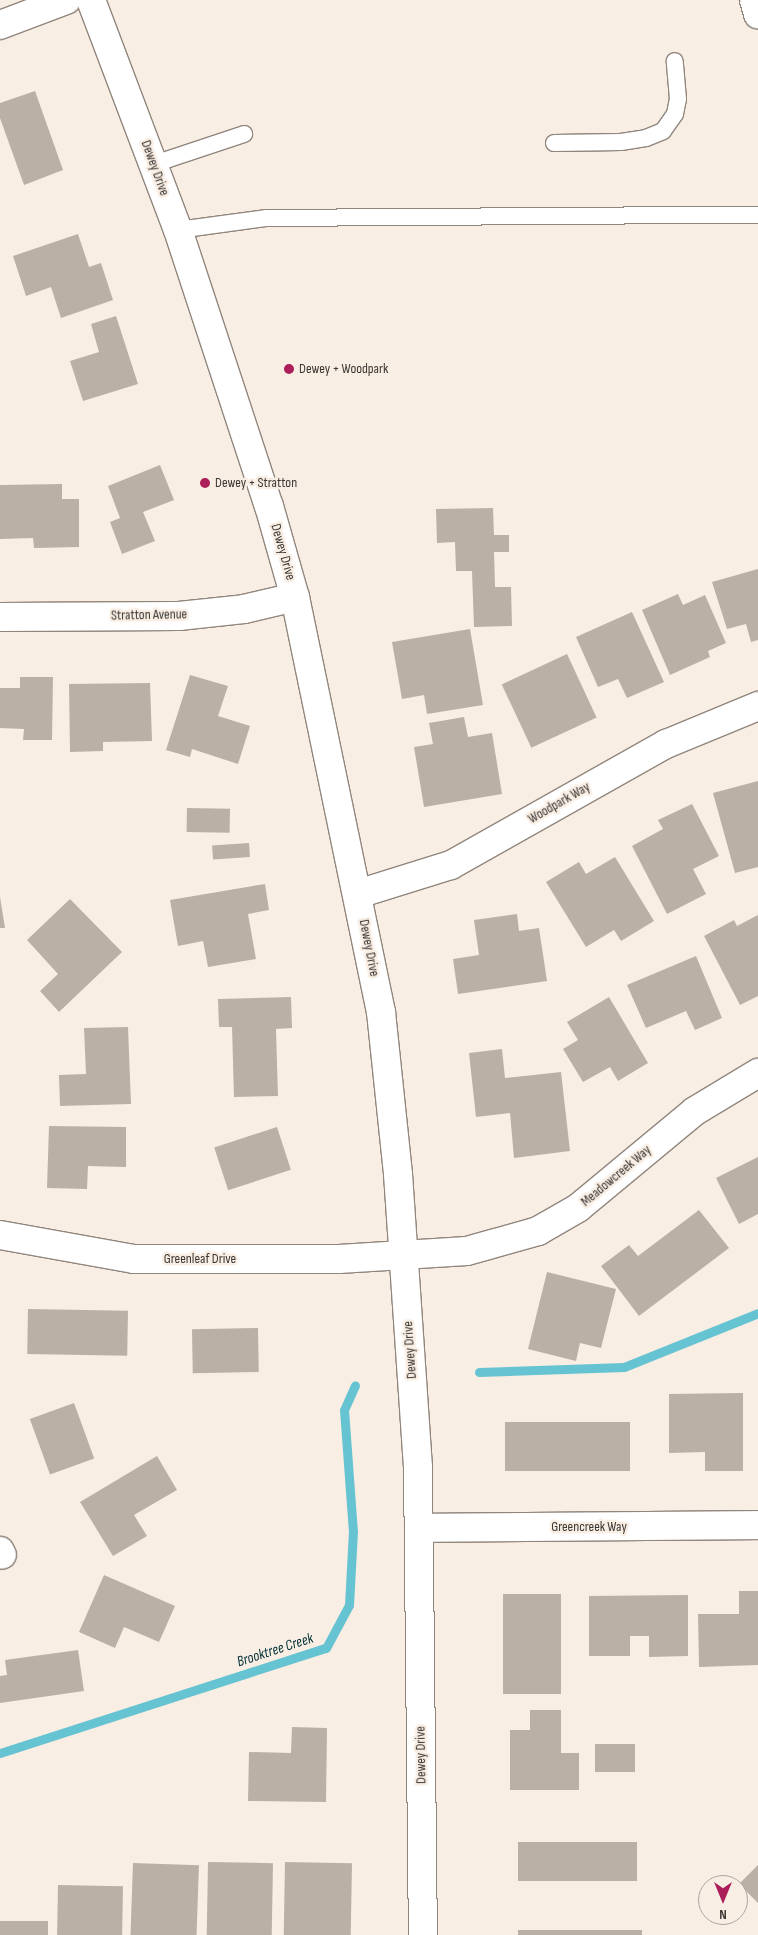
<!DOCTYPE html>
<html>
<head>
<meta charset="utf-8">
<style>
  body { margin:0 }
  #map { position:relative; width:758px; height:1935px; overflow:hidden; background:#f9eee4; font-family:"Sofia Sans Condensed",sans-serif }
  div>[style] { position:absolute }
  .stream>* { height:9px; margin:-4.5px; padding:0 4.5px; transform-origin:4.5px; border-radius:4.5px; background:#66c3d2 }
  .building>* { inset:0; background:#bbb0a6; transform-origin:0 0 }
  .roads { filter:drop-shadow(1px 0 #91867d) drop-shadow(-1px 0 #91867d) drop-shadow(0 1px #91867d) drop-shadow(0 -1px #91867d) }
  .lane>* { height:16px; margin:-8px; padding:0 8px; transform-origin:8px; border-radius:8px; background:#fff }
  .street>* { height:28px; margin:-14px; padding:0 14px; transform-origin:14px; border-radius:14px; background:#fff }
  .secondary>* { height:28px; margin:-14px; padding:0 14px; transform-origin:14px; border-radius:14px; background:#fff }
  .dots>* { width:14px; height:14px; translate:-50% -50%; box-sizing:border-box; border:2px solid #f9eee4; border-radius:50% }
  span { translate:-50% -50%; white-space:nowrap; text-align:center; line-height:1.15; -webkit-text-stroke:5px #f9eee4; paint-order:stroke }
  .street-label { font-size:14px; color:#3b3733 }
  .poi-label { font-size:14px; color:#3b3733 }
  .left { translate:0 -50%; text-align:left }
  .water-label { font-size:15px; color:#013037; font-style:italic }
  .north { position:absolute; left:698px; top:1875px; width:50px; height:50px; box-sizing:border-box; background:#f9eee4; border:1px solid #ada59d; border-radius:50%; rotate:180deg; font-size:14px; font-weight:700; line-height:20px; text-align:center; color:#3b3733 }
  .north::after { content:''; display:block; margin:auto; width:18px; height:22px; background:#ac1e5a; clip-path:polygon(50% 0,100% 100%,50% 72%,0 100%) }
</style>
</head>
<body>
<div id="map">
  <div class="stream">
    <i style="left:479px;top:1372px;width:145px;rotate:-2deg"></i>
    <i style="left:624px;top:1367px;width:144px;rotate:-21.9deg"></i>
    <i style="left:0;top:1753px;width:342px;rotate:-17.9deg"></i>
    <i style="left:326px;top:1648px;width:49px;rotate:-61.9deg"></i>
    <i style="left:349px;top:1605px;width:73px;rotate:-86.9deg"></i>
    <i style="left:353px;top:1532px;width:122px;rotate:-94.2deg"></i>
    <i style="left:344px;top:1410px;width:27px;rotate:-66deg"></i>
  </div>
  <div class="building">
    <i style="clip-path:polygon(35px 91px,63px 170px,24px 185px,0 118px,0 103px)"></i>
    <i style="clip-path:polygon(78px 234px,89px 267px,101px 263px,113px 300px,61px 318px,51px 287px,26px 296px,13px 256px)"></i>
    <i style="clip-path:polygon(116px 316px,138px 384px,83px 401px,70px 361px,99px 352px,91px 324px)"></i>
    <i style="clip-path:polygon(160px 465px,174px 500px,143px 512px,155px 541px,122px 554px,110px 522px,120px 518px,108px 486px)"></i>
    <i style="clip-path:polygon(62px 484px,62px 499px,79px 499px,79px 547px,34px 548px,33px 538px,0 539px,0 485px)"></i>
    <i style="clip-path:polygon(493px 508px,494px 535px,509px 535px,509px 552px,494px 552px,495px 587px,511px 587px,512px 626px,474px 627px,472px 571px,456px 571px,455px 542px,437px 543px,436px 509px)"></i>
    <i style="clip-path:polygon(758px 569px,758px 640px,751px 642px,746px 624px,727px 629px,712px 582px)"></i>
    <i style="clip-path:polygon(678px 594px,683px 605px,705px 595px,726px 643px,708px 651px,710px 657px,670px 675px,642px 610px)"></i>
    <i style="clip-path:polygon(632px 612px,664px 682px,627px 698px,618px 679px,598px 687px,576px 637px)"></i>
    <i style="clip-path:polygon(470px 629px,483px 705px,427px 714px,424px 695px,402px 699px,392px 642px)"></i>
    <i style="left:567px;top:654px;width:70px;height:72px;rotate:65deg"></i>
    <i style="clip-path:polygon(190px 675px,228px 686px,218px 716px,250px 726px,238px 764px,192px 749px,190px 757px,166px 750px)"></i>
    <i style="clip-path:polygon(20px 677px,53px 677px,52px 740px,23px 740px,24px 729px,0 728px,0 688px,20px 688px)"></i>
    <i style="clip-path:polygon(150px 683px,152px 741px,103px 742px,103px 751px,70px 752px,69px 684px)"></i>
    <i style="clip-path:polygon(464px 717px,468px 737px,492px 733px,502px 794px,424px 807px,414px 747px,433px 744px,429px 723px)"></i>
    <i style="clip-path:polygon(758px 781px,758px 867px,735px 873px,713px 793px)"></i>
    <i style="clip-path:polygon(692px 804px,719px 856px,693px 869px,706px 894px,667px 914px,632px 846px,663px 829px,658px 820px)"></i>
    <i style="left:187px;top:808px;width:43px;height:24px;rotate:1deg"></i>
    <i style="left:249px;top:843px;width:14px;height:37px;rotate:86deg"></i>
    <i style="clip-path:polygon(615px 857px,654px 921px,621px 941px,614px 930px,586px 947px,546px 882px,579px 862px,586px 874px)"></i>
    <i style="clip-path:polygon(265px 884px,269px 910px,248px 914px,256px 959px,208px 967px,203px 941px,178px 946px,170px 900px)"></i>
    <i style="clip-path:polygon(0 897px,5px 928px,0 928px)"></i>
    <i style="clip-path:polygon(70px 899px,122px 952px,59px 1012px,40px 991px,58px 974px,27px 940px)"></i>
    <i style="clip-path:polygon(517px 914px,519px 931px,539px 928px,547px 981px,458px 994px,453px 959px,479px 955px,474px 920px)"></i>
    <i style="clip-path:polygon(758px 915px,758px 996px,740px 1005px,704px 936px,734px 920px,737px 926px)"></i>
    <i style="clip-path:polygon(696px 956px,722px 1018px,695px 1030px,686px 1011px,646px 1028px,627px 985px)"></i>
    <i style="clip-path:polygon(291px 997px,292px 1028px,276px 1029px,278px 1096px,234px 1097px,232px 1027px,219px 1027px,218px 999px)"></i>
    <i style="clip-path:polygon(609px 997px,648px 1063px,618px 1081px,610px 1067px,583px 1082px,563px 1049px,578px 1040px,567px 1022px)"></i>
    <i style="clip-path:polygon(128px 1027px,131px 1104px,60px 1106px,59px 1075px,86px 1074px,84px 1028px)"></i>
    <i style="clip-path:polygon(502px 1049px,505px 1078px,561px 1072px,570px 1151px,514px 1158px,510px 1113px,476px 1117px,469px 1053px)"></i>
    <i style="clip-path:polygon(49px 1126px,126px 1127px,126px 1167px,88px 1166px,87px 1189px,47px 1188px)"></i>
    <i style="left:277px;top:1127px;width:45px;height:66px;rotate:72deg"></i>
    <i style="clip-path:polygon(758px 1157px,758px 1214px,739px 1224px,716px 1178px)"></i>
    <i style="clip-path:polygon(699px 1210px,729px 1248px,639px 1316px,601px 1266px,629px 1245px,638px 1256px)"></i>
    <i style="clip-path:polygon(547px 1272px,616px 1289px,601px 1348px,580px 1343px,576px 1361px,528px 1349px)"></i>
    <i style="left:28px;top:1309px;width:100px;height:45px;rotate:1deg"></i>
    <i style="left:258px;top:1328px;width:44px;height:66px;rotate:89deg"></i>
    <i style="clip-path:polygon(743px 1393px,743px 1471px,705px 1471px,705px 1452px,669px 1453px,669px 1394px)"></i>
    <i style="left:74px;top:1403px;width:59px;height:47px;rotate:70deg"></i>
    <i style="left:505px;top:1422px;width:125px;height:49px"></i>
    <i style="clip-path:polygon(157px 1456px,177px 1490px,134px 1515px,147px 1536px,113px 1556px,80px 1502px)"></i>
    <i style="clip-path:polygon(104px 1575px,175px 1606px,159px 1642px,124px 1627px,115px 1648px,79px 1632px)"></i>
    <i style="clip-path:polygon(739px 1591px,758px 1591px,758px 1665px,699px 1667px,698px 1614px,739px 1614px)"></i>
    <i style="left:503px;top:1594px;width:58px;height:100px"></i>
    <i style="clip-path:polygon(688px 1595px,688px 1656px,649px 1657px,649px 1636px,630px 1636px,630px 1656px,589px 1656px,589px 1596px)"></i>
    <i style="clip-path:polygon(78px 1650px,84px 1691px,0 1703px,0 1676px,7px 1675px,5px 1660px)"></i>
    <i style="clip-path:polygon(530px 1710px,561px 1710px,561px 1753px,579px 1753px,579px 1790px,510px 1790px,510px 1730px,530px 1730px)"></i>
    <i style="clip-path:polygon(292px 1727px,327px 1728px,326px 1802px,248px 1801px,249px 1752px,291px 1753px)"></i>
    <i style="left:595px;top:1744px;width:40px;height:28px"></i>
    <i style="left:518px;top:1842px;width:119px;height:39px"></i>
    <i style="left:208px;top:1862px;width:65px;height:73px;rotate:1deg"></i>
    <i style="left:285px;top:1862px;width:67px;height:73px;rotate:1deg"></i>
    <i style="left:133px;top:1863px;width:66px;height:72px;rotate:2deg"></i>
    <i style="clip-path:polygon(758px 1865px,758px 1903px,739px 1884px)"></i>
    <i style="left:58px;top:1885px;width:65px;height:50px;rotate:1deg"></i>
    <i style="left:48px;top:1921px;width:14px;height:48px;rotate:90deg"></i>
    <i style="left:518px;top:1930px;width:124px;height:5px"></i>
  </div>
  <div class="roads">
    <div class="lane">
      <i style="left:554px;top:143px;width:67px;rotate:-0.9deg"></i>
      <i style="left:621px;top:142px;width:25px;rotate:-9deg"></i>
      <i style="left:646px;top:138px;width:18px;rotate:-22deg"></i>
      <i style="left:663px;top:131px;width:21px;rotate:-55deg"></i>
      <i style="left:675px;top:114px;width:15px;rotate:-79deg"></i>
      <i style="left:678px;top:99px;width:38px;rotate:-95deg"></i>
      <i style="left:154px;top:164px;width:95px;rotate:-18.4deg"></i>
      <i style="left:178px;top:230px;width:90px;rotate:-7.7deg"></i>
      <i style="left:267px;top:218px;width:491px;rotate:-0.4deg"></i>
    </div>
    <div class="street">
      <i style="left:754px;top:0;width:15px;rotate:74deg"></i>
      <i style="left:0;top:617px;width:179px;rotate:-0.3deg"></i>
      <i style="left:179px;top:616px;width:65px;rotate:-6.1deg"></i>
      <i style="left:244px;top:609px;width:52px;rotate:-13.2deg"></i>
      <i style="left:358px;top:894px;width:97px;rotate:-17.3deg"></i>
      <i style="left:451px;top:865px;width:247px;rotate:-29.4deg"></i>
      <i style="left:666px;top:744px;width:100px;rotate:-22.4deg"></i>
      <i style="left:0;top:1235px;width:136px;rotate:10.2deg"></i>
      <i style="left:134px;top:1259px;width:205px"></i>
      <i style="left:339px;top:1259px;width:128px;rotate:-3.6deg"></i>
      <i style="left:467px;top:1251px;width:74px;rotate:-15.7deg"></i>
      <i style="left:538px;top:1231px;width:46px;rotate:-29.9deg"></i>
      <i style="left:578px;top:1208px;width:152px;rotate:-39.7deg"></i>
      <i style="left:695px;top:1111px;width:74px;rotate:-31.1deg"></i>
      <i style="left:419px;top:1528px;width:339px;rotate:-0.5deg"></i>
      <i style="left:0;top:1551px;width:4px;rotate:63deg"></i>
    </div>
    <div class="secondary">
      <i style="left:91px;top:0;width:246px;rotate:69.3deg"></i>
      <i style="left:178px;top:230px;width:291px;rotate:71.8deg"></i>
      <i style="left:269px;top:506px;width:95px;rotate:74.1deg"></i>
      <i style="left:295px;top:597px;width:424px;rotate:78.3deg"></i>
      <i style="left:381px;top:1012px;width:163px;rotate:84deg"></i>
      <i style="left:398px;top:1174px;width:294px;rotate:86.1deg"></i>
      <i style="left:418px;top:1467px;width:468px;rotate:89.4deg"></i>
      <i style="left:0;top:25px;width:71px;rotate:-20.7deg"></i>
    </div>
  </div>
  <div class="dots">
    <i style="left:289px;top:369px;background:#ac1e5a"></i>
    <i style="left:205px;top:483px;background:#ac1e5a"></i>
  </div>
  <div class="street-label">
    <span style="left:155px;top:168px;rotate:70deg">Dewey Drive</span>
    <span style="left:283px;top:552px;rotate:74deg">Dewey Drive</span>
    <span style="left:149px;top:615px;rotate:-1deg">Stratton Avenue</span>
    <span style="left:559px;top:803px;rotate:-30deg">Woodpark Way</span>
    <span style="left:369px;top:948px;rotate:79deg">Dewey Drive</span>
    <span style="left:616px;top:1176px;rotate:-40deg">Meadowcreek Way</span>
    <span style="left:200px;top:1259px">Greenleaf Drive</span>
    <span style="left:410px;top:1350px;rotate:-94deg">Dewey Drive</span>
    <span style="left:589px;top:1527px">Greencreek Way</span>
    <span style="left:421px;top:1755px;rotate:-91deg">Dewey Drive</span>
  </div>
  <div class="poi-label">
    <span class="left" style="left:299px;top:369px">Dewey + Woodpark</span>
    <span class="left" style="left:215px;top:483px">Dewey + Stratton</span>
  </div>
  <div class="water-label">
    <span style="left:275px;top:1650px;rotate:-18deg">Brooktree Creek</span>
  </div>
  <div class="north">N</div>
</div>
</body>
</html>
